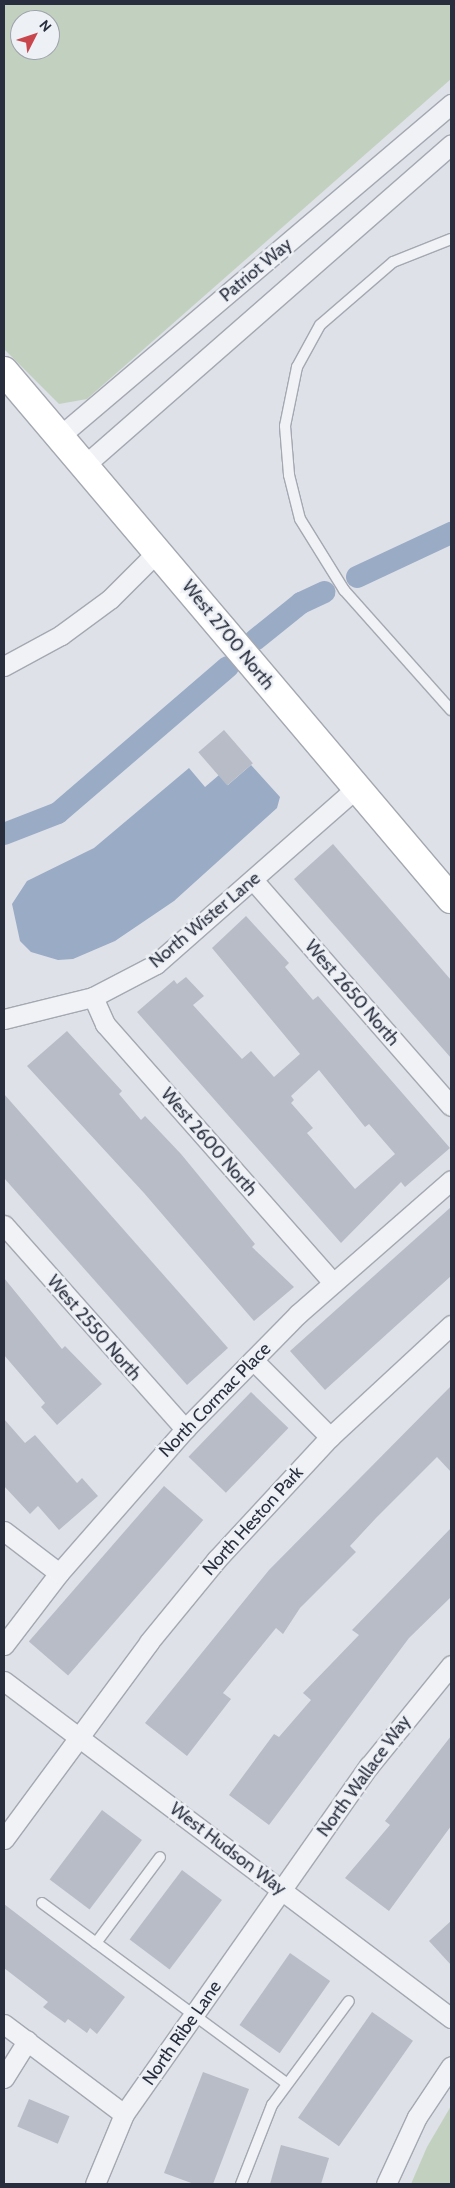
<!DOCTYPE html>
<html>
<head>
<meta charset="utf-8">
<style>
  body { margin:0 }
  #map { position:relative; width:455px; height:2188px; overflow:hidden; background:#dee1e7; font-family:Cabin,sans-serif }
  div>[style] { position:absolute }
  .green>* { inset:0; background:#c2d1bf }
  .water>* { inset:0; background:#9aabc6 }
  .canal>* { height:22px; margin:-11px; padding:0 11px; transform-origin:11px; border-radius:11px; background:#9aabc6 }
  .building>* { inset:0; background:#b8bcc7; transform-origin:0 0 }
  .roads { filter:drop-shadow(1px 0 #a4a8b1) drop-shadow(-1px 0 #a4a8b1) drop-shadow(0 1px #a4a8b1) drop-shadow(0 -1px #a4a8b1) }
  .lane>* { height:10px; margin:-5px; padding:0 5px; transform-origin:5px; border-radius:5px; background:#f1f2f6 }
  .street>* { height:19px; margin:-9.5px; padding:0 9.5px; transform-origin:9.5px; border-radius:9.5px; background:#f1f2f6 }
  .secondary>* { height:28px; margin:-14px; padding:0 14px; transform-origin:14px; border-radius:14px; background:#fff }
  span { translate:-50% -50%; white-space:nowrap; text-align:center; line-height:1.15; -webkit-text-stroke:5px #edf0f5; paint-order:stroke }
  .street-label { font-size:18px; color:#282e3d }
  .frame { position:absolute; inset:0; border:5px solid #282e3d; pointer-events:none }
  .north { position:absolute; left:10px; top:10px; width:50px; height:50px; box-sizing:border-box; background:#edf0f5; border:1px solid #9ea2ab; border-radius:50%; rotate:49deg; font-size:14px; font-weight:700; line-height:20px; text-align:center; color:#282e3d }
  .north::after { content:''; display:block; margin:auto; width:18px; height:22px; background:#c9464d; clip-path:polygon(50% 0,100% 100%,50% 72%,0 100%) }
</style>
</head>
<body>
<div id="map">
  <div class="green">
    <i style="clip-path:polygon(evenodd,4px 4px,451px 4px,451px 79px,87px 399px,59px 404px,4px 349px,4px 4px,20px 20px,50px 20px,50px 50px,20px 50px,20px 20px)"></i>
    <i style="clip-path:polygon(451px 2106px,451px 2184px,411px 2184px,427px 2147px)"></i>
  </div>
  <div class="water">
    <i style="clip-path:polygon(251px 765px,280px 797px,277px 808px,174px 901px,115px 941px,73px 959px,58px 960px,31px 952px,20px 941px,12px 904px,27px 881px,94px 848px,189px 768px,205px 787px,219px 775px,228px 785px)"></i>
  </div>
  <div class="canal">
    <i style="left:357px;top:577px;width:104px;rotate:-25.1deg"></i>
    <i style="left:255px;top:640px;width:59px;rotate:-38.8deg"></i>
    <i style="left:301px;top:603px;width:26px;rotate:-25deg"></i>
    <i style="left:4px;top:834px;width:58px;rotate:-21.3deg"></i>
    <i style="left:58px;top:813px;width:224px;rotate:-40.7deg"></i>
  </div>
  <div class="building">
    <i style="left:224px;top:730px;width:44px;height:34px;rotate:49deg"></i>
    <i style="clip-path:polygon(333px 844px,451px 980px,451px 1058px,294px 879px)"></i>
    <i style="clip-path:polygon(evenodd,246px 916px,289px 963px,285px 967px,313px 1000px,318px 996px,450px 1148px,405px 1187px,401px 1182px,341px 1243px,137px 1012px,174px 980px,177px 984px,186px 977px,204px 996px,193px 1005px,242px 1059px,251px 1051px,274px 1077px,300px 1054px,212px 948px,246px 916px,319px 1070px,365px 1127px,369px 1124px,395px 1154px,355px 1189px,307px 1133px,313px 1128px,291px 1103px,294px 1100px,291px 1096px,319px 1070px)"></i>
    <i style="clip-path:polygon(67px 1031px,122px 1091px,119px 1094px,141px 1120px,145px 1116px,181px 1154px,255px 1244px,252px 1247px,294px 1287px,254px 1321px,144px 1193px,27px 1066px)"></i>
    <i style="clip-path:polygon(4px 1094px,228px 1348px,187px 1385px,4px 1178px)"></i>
    <i style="clip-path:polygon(451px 1207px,451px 1276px,325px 1390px,290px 1351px)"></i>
    <i style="clip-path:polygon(4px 1278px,62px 1349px,65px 1346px,102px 1384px,57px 1425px,41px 1407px,45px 1403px,4px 1355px)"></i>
    <i style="clip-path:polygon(451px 1386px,451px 1472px,437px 1457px,376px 1518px,350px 1546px,356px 1552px,300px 1608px,283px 1634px,276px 1628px,223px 1693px,231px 1699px,187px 1756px,145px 1723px,269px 1570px)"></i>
    <i style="left:251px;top:1392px;width:52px;height:90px;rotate:44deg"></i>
    <i style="clip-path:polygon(4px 1419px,25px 1443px,35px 1435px,77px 1483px,82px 1478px,98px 1496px,59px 1530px,38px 1506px,30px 1514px,4px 1486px)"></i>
    <i style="left:164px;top:1486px;width:52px;height:206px;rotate:41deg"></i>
    <i style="clip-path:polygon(451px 1528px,451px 1597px,409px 1638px,269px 1825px,229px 1795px,274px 1734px,279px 1737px,311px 1700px,303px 1693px,359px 1635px,352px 1630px)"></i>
    <i style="clip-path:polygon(451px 1736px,451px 1826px,389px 1911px,345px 1878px,390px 1825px,385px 1821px)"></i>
    <i style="left:102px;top:1810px;width:50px;height:87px;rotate:37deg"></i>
    <i style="left:182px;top:1870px;width:50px;height:87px;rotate:37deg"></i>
    <i style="clip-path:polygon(4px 1904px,125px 1997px,97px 2034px,90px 2028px,87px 2033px,68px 2019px,65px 2023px,43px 2007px,48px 2002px,4px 1968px)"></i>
    <i style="clip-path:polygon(451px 1921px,451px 1965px,429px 1941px)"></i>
    <i style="left:290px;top:1953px;width:49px;height:88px;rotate:35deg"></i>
    <i style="left:372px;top:2012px;width:50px;height:129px;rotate:35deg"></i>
    <i style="clip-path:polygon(203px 2072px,249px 2089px,213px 2184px,194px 2184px,164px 2173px)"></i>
    <i style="left:29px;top:2099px;width:44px;height:30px;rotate:23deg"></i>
    <i style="clip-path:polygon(281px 2145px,329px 2158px,321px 2184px,270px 2184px)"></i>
  </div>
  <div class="roads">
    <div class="lane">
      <i style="left:451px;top:239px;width:62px;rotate:158.4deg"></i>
      <i style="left:393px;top:262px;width:96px;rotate:139.2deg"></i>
      <i style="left:320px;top:325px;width:48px;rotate:118.7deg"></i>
      <i style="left:297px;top:367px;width:60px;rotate:101.5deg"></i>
      <i style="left:285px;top:426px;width:49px;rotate:85.3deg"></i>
      <i style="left:289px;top:475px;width:45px;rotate:76deg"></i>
      <i style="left:300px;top:519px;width:84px;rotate:58.2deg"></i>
      <i style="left:344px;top:590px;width:161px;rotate:48.3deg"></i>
      <i style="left:42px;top:1903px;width:303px;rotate:36.4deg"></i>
      <i style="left:96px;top:1943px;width:107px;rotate:-53.3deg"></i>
      <i style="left:241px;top:2184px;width:85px;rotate:-68.6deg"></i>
      <i style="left:272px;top:2105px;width:129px;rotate:-53.5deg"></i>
    </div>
    <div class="street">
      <i style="left:61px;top:435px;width:512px;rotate:-40.32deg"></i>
      <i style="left:86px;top:464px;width:485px;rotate:-41.2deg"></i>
      <i style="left:4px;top:666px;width:65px;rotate:-28.5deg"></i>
      <i style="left:61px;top:635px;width:61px;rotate:-36.3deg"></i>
      <i style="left:110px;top:599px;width:68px;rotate:-45deg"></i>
      <i style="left:253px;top:880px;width:300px;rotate:48.8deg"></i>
      <i style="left:93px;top:997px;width:30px;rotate:66deg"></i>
      <i style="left:105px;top:1024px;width:345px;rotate:48.6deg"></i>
      <i style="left:4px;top:1019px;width:92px;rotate:-13.9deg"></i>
      <i style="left:93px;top:997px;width:71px;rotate:-27.6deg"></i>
      <i style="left:156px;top:964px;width:264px;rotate:-41.3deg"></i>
      <i style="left:4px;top:1225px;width:273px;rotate:48.4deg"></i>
      <i style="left:253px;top:1360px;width:109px;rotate:45deg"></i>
      <i style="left:4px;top:1531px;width:69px;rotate:37.4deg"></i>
      <i style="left:4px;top:1645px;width:91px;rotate:-52.6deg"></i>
      <i style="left:59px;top:1573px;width:191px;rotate:-48.8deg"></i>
      <i style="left:185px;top:1429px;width:161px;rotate:-45.5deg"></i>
      <i style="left:298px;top:1314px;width:203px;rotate:-41.2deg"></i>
      <i style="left:4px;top:1681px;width:560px;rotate:37.01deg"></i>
      <i style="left:4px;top:1839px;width:245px;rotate:-53.6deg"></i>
      <i style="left:149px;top:1642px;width:106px;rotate:-50.7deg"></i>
      <i style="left:216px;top:1560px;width:168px;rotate:-47.2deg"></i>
      <i style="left:330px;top:1437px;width:165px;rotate:-42.8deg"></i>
      <i style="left:4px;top:2024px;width:150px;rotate:36.9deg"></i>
      <i style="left:4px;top:2078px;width:44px;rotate:-58.1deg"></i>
      <i style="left:95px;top:2184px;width:76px;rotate:-67.5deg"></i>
      <i style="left:124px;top:2114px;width:426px;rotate:-54.9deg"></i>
      <i style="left:369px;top:1766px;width:130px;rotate:-50.9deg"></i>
      <i style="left:386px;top:2184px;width:74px;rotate:-65.2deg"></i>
      <i style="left:417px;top:2117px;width:61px;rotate:-56.3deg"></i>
    </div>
    <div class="secondary">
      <i style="left:4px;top:371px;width:692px;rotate:49.75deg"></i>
    </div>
  </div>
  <div class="street-label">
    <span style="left:256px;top:270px;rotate:-40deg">Patriot Way</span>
    <span style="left:228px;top:635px;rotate:51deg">West 2700 North</span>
    <span style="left:205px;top:920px;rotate:-40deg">North Wister Lane</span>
    <span style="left:352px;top:993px;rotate:49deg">West 2650 North</span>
    <span style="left:209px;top:1142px;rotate:49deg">West 2600 North</span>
    <span style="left:94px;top:1328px;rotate:49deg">West 2550 North</span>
    <span style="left:215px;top:1400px;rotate:-46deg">North Cormac Place</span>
    <span style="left:253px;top:1521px;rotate:-48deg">North Heston Park</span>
    <span style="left:364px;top:1776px;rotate:-54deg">North Wallace Way</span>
    <span style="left:228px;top:1849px;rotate:37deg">West Hudson Way</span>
    <span style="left:182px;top:2033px;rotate:-55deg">North Ribe Lane</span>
  </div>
  <div class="frame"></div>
  <div class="north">N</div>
</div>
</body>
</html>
